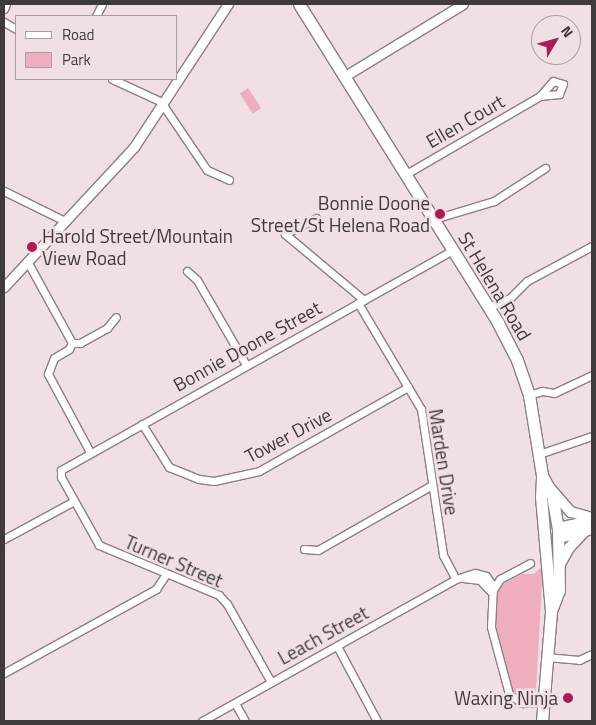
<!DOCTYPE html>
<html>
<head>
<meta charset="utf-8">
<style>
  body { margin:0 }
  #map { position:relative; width:596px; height:725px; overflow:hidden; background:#f0e0e3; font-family:"Titillium Web",sans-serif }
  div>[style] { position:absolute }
  .green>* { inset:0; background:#eeaebd; transform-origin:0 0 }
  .roads { filter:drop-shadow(1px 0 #8d7f82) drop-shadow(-1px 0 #8d7f82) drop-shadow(0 1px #8d7f82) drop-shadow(0 -1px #8d7f82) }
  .minor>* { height:7px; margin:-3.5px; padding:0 3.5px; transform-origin:3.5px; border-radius:3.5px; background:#fff }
  .tertiary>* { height:9px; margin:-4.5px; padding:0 4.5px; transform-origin:4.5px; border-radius:4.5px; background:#fff }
  .secondary>* { height:10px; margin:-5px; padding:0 5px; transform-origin:5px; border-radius:5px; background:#fff }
  .primary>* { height:11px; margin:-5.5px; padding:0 5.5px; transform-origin:5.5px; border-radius:5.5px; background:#fff }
  .dots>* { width:14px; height:14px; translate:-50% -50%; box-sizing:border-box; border:2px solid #f0e0e3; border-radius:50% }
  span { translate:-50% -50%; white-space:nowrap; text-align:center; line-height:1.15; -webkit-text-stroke:5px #f0e0e3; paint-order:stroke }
  .street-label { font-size:19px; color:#403a3b }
  .poi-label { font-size:19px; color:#403a3b }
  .right { translate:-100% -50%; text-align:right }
  .left { translate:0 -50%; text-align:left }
  .frame { position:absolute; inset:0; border:5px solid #403a3b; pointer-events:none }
  .legend { position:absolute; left:15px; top:15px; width:162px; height:65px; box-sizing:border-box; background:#f0e0e3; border:1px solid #aa9ea0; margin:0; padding:6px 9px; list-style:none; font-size:15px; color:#403a3b }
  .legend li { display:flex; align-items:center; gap:10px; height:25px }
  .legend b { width:25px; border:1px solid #aa9ea0 }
  .north { position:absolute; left:531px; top:15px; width:50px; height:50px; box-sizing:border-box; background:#f0e0e3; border:1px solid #aa9ea0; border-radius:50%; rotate:53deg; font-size:14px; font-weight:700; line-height:20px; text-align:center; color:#403a3b }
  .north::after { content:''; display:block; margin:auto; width:18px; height:22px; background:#ab1b55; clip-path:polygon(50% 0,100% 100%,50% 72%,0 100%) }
</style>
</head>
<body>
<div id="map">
  <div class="green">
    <i style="left:248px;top:88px;width:24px;height:10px;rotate:57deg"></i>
    <i style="clip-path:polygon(543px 565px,536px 691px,524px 699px,513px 693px,497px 636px,496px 596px,500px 586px,522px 574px,534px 574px)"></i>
  </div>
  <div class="roads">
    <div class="minor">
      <i style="left:4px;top:9px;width:5px;rotate:-68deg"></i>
      <i style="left:96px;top:16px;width:13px;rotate:-63deg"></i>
      <i style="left:4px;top:22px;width:14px;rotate:30deg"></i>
      <i style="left:112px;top:79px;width:57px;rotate:24.8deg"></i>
      <i style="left:163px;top:105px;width:78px;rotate:55.9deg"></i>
      <i style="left:207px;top:170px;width:24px;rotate:24deg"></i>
      <i style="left:406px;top:174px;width:155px;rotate:-30.2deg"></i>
      <i style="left:540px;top:96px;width:20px;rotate:-49deg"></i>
      <i style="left:553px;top:81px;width:10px;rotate:17deg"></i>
      <i style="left:563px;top:84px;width:11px;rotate:112deg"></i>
      <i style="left:559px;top:94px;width:19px;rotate:174deg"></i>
      <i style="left:4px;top:191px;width:68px;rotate:26.2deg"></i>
      <i style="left:316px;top:218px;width:35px;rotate:153deg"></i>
      <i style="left:285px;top:234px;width:103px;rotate:39.9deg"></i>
      <i style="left:434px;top:219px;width:63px;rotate:-16.7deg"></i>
      <i style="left:494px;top:201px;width:61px;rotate:-32.9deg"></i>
      <i style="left:27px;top:261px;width:94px;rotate:61.2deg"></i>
      <i style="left:187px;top:271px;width:13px;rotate:42deg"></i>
      <i style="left:197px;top:280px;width:98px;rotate:60deg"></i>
      <i style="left:358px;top:303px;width:123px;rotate:59.3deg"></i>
      <i style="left:421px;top:409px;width:148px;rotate:81.4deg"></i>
      <i style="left:443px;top:555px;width:27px;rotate:62deg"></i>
      <i style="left:489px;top:307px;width:23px;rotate:-23deg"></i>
      <i style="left:510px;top:298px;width:24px;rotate:-45deg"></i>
      <i style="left:527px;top:281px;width:74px;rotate:-28.3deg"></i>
      <i style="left:72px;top:343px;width:7px;rotate:117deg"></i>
      <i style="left:69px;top:349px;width:17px;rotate:149deg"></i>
      <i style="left:54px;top:358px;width:17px;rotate:111deg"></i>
      <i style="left:48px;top:374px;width:89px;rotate:61.7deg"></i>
      <i style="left:72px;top:343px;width:8px"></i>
      <i style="left:80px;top:343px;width:31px;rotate:-29deg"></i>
      <i style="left:107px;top:328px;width:14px;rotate:-51deg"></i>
      <i style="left:529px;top:395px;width:14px;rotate:-17deg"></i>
      <i style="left:542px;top:391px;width:12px;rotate:9deg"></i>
      <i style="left:554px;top:393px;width:42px;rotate:-25.3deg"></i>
      <i style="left:142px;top:424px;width:51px;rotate:57.9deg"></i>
      <i style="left:169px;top:467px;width:32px;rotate:22deg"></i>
      <i style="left:199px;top:479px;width:15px;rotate:8deg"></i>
      <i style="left:214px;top:481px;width:46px;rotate:-12.5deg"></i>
      <i style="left:259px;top:471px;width:171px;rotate:-29.4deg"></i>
      <i style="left:539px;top:454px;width:56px;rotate:-18.8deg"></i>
      <i style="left:4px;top:539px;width:80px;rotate:-28.5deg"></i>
      <i style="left:304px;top:549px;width:14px;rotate:4deg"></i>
      <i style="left:318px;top:550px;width:131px;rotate:-29.7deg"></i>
      <i style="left:463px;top:578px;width:17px;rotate:7deg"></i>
      <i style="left:480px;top:580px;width:18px;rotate:47deg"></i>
      <i style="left:493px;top:590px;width:13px;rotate:-58deg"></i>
      <i style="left:500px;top:579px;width:34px;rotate:-28deg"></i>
      <i style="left:337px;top:646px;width:85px;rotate:61.9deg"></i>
      <i style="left:546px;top:657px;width:33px;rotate:5deg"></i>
      <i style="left:579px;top:660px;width:14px;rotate:-25deg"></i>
      <i style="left:4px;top:673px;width:174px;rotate:-28.9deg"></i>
      <i style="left:156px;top:589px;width:18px;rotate:-56deg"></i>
      <i style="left:271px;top:682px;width:90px;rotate:-119.4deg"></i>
      <i style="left:227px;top:604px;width:12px;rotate:-132deg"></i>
      <i style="left:219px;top:595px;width:130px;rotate:-157.4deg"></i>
      <i style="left:99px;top:545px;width:78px;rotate:-119.2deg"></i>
      <i style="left:61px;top:477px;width:7px;rotate:-90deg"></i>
      <i style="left:61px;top:470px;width:450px;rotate:-29.3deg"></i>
      <i style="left:235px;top:703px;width:21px;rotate:61deg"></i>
      <i style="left:202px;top:721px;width:291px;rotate:-29.2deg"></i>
      <i style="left:456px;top:579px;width:20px;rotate:-18deg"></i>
      <i style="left:475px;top:573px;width:11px;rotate:15deg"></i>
      <i style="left:486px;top:576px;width:12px;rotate:55deg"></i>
      <i style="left:493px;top:586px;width:41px;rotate:92.8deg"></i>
      <i style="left:491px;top:627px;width:69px;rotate:75deg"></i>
      <i style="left:509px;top:694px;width:16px;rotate:35deg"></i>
      <i style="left:522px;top:703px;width:20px;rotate:-3deg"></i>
    </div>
    <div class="tertiary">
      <i style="left:345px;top:76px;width:138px;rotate:-31.4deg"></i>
      <i style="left:4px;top:287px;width:191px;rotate:-47.1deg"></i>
      <i style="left:134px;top:147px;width:171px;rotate:-56.7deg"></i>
    </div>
    <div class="secondary">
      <i style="left:549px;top:487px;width:33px;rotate:49deg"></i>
      <i style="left:571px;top:512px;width:22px;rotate:16deg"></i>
      <i style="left:558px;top:528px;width:35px;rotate:-12deg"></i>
      <i style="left:559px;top:538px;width:34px;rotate:-15deg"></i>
      <i style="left:559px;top:566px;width:21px;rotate:-61deg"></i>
      <i style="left:569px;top:548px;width:22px;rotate:-47deg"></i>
    </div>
    <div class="primary">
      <i style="left:299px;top:4px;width:376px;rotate:58deg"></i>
      <i style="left:498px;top:323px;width:42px;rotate:62.8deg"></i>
      <i style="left:517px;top:360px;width:37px;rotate:71deg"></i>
      <i style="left:529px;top:395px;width:81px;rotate:80.8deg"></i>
      <i style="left:542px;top:475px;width:22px;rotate:63deg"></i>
      <i style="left:552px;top:495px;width:34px;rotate:80deg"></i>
      <i style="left:558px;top:528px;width:62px;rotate:89.1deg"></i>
      <i style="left:559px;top:590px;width:22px;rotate:111deg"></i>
      <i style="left:542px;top:721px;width:110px;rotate:-85.3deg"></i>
      <i style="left:551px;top:611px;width:114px;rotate:-95deg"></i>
      <i style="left:541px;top:497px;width:22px;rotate:-87deg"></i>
    </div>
  </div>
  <div class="dots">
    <i style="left:440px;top:214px;background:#ab1b55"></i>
    <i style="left:32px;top:247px;background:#ab1b55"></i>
    <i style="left:568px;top:698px;background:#ab1b55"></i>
  </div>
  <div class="street-label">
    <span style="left:465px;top:121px;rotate:-30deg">Ellen Court</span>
    <span style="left:495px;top:286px;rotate:59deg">St Helena Road</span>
    <span style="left:247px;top:346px;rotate:-29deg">Bonnie Doone Street</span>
    <span style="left:288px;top:435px;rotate:-28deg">Tower Drive</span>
    <span style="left:444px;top:462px;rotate:81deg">Marden Drive</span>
    <span style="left:174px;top:561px;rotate:23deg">Turner Street</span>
    <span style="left:323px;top:635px;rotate:-29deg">Leach Street</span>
  </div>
  <div class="poi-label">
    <span class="right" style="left:430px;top:214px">Bonnie Doone<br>Street/St Helena Road</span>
    <span class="left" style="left:42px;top:247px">Harold Street/Mountain<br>View Road</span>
    <span class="right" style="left:558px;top:698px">Waxing Ninja</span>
  </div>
  <div class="frame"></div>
  <ul class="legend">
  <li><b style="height:6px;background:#fff"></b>Road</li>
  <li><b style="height:14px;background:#eeaebd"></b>Park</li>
  </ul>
  <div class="north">N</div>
</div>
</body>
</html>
